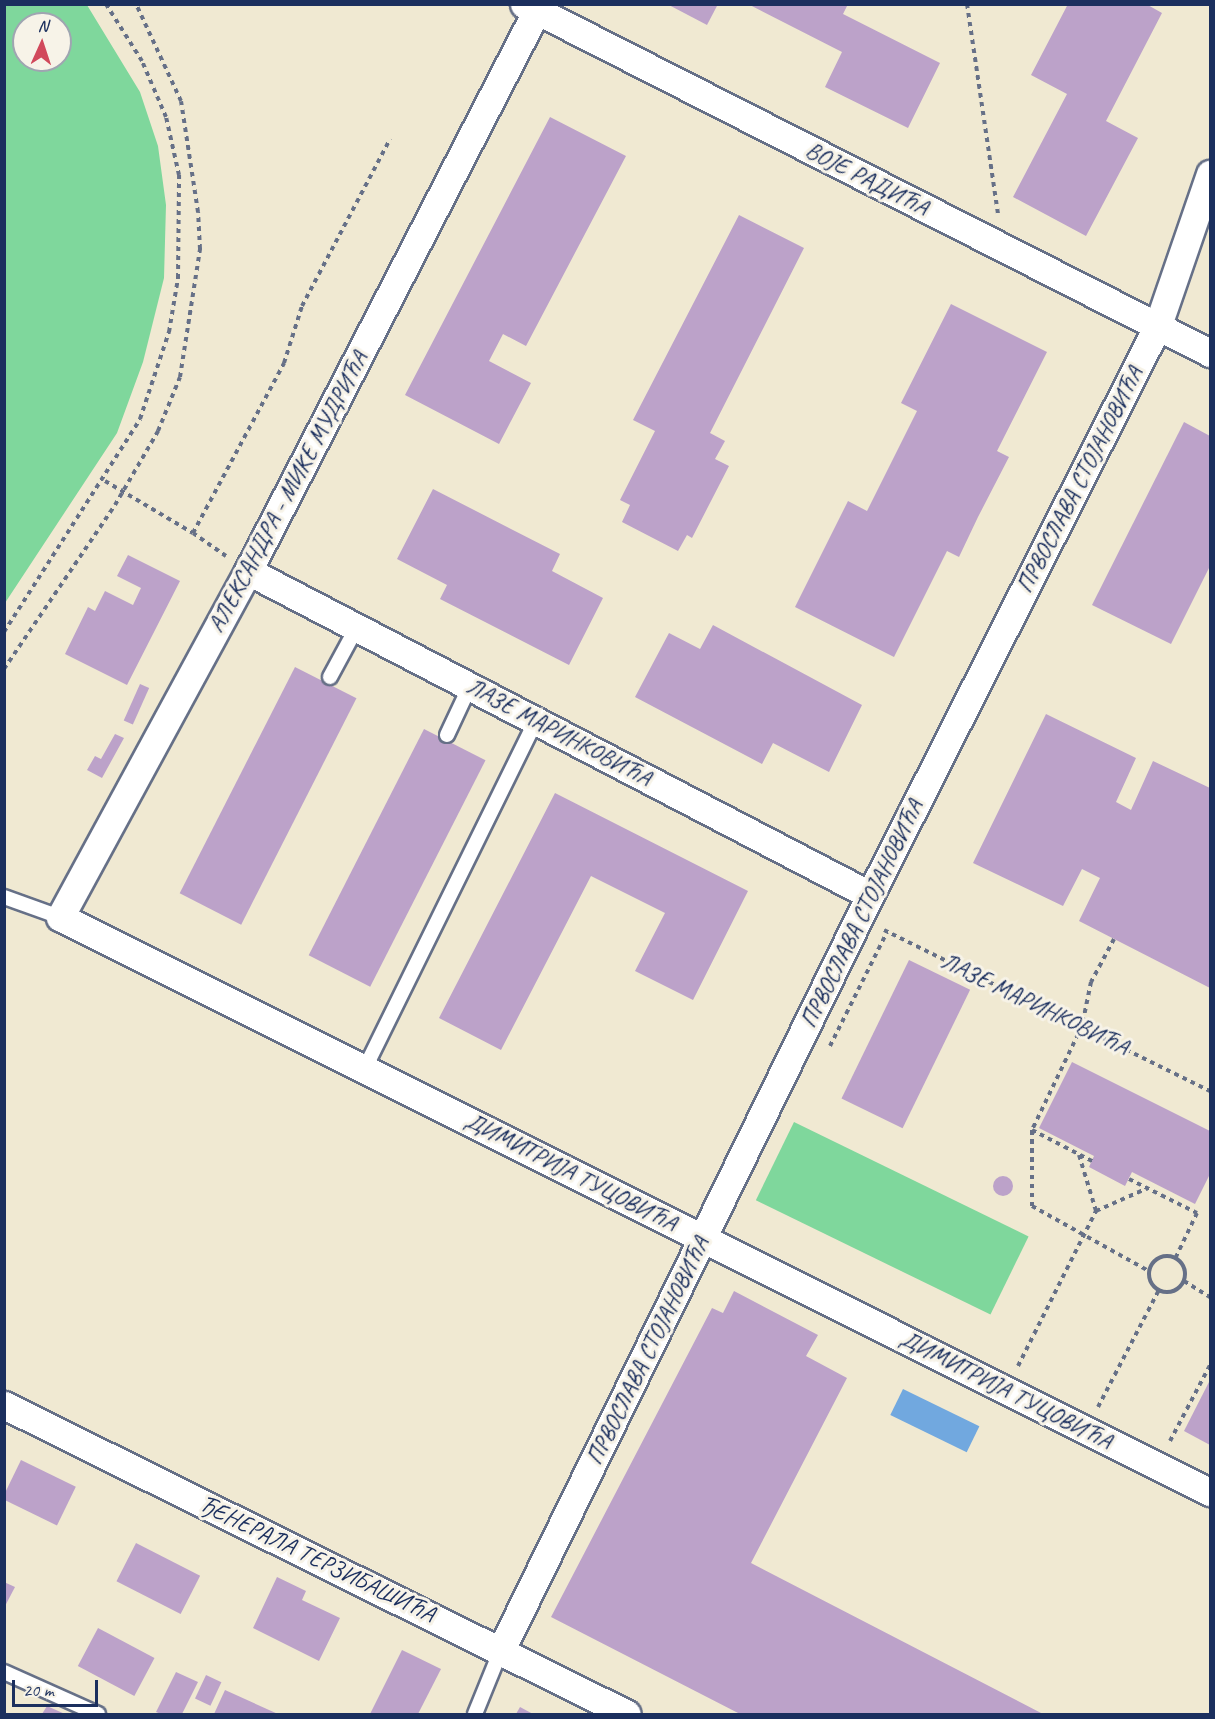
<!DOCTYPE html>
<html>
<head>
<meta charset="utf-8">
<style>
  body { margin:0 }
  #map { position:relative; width:1215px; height:1719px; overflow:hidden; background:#f0e9d2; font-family:Caveat,sans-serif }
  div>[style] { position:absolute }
  .green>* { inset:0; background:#7fd79c; transform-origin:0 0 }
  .water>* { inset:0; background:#71a8df; transform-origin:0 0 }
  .building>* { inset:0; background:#bca2c9; transform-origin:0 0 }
  .round { border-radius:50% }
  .path>* { height:4px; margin-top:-2px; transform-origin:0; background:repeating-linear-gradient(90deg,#667087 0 4.5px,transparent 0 9px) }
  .path>.ring { margin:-2px; padding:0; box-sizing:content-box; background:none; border:4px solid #667087; border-radius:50% }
  .roads { filter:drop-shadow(2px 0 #667087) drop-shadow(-2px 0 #667087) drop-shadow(0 2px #667087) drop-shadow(0 -2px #667087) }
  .service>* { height:14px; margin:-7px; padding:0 7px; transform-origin:7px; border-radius:7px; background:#fff }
  .minor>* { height:27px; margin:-13.5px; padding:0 13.5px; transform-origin:13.5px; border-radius:13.5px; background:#fff }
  span { translate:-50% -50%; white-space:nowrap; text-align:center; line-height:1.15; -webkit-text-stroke:6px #f7f3e8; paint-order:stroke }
  .street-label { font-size:24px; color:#1b2f5e }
  .frame { position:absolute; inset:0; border:6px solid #1b2f5e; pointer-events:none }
  .north { position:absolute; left:12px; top:12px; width:60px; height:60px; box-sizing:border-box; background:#f7f3e8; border:2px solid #9fa5b1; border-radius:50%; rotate:3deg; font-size:16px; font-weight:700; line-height:24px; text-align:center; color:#1b2f5e }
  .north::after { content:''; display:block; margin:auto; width:21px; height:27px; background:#d1495b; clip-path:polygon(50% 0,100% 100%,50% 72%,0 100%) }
  .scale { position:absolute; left:12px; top:1680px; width:86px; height:27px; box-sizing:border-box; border:3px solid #1b2f5e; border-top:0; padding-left:8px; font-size:18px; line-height:21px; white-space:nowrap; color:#1b2f5e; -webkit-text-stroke:4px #f7f3e8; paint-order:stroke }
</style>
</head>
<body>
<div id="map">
  <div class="green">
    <i style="clip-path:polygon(evenodd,5px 4px,87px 5px,140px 92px,158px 146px,166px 205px,164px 278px,143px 362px,117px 433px,5px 603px,5px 4px,24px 24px,60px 24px,60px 60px,24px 60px,24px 24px)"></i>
    <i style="left:794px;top:1122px;width:261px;height:87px;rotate:26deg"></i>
  </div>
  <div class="water">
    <i style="left:903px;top:1389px;width:85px;height:29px;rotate:26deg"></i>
  </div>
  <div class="building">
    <i style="clip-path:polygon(667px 4px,718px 4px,707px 25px)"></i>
    <i style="clip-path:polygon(748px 4px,848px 4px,843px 14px,940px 63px,908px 128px,825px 87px,842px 52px)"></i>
    <i style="clip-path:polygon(1068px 4px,1146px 4px,1162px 13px,1106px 121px,1138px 138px,1086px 236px,1013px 197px,1067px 94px,1031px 75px)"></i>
    <i style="clip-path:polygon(550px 117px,626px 156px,526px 346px,503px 334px,489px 361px,531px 383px,499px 444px,405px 395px)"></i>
    <i style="clip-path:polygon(739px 215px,804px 248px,710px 433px,725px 441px,715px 459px,729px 466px,692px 538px,687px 535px,678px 551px,622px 522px,630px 505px,620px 500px,655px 431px,633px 420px)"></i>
    <i style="clip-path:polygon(951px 304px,1047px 352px,997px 451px,1009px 457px,978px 517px,959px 557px,947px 551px,894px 657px,795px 607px,848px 501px,867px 511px,917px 411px,901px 403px)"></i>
    <i style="clip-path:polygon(1184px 422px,1210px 436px,1210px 566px,1171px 644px,1092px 605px)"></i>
    <i style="clip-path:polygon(433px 489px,560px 554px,552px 571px,603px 598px,569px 665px,440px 599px,447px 585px,397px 559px)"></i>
    <i style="clip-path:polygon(128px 555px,180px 581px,127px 685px,65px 654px,88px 607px,95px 611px,105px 591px,133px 605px,141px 588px,117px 576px)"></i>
    <i style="clip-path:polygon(713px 625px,862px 705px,829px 772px,773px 743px,762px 764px,635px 697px,669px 633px,700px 649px)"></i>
    <i style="left:295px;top:667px;width:69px;height:254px;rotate:27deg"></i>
    <i style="left:140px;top:684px;width:10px;height:40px;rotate:24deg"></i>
    <i style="clip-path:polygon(1046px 714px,1136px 758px,1116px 802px,1131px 810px,1153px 761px,1210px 788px,1210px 988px,1079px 921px,1100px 878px,1082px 869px,1063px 906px,973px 863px)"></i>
    <i style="left:424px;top:729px;width:69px;height:254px;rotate:27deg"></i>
    <i style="clip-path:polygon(115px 734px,124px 738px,102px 778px,87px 770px,95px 756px,101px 759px)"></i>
    <i style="clip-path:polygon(555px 793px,748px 891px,693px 1000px,635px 971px,665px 913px,591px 876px,501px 1050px,439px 1018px)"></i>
    <i style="left:909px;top:960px;width:68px;height:154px;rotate:26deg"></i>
    <i style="clip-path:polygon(1072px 1062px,1210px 1131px,1210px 1174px,1195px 1204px,1132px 1172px,1125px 1186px,1089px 1167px,1094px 1156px,1039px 1128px)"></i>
    <i class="round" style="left:993px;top:1176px;width:20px;height:20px"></i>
    <i style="clip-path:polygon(734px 1291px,818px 1335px,806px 1356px,847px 1378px,751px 1563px,1043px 1714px,740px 1714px,551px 1617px,712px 1308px,723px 1313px)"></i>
    <i style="clip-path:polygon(1210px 1380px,1210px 1445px,1184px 1431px)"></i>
    <i style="left:21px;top:1460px;width:61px;height:43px;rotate:26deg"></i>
    <i style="left:136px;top:1543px;width:72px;height:43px;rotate:27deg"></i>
    <i style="clip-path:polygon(277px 1577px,306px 1591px,302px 1600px,340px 1618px,319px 1661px,253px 1628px)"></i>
    <i style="clip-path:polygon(4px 1582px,15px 1587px,4px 1608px)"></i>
    <i style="left:98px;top:1628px;width:64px;height:43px;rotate:28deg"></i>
    <i style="clip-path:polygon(402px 1650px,441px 1669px,418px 1714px,370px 1714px)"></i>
    <i style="clip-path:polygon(176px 1672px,198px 1682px,182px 1714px,161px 1714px,156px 1712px)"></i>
    <i style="left:206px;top:1675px;width:17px;height:26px;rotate:25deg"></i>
    <i style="clip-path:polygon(225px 1690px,278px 1714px,214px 1714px)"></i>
    <i style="clip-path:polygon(47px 1706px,65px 1714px,42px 1714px)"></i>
    <i style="clip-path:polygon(520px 1707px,533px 1714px,516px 1714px)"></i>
  </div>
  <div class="path">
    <i style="left:967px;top:4px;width:212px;rotate:81.6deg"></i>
    <i style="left:105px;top:481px;width:102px;rotate:30.6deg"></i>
    <i style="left:226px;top:556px;width:40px;rotate:-145.1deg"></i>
    <i style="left:193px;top:533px;width:193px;rotate:-61.8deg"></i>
    <i style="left:284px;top:363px;width:60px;rotate:-72.5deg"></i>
    <i style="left:302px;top:306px;width:189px;rotate:-62.2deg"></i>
    <i style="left:4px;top:632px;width:253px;rotate:-57.4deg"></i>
    <i style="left:140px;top:419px;width:92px;rotate:-71.6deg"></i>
    <i style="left:169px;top:332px;width:55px;rotate:-80.5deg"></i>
    <i style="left:178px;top:278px;width:103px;rotate:-89.4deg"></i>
    <i style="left:179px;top:175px;width:59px;rotate:-102.6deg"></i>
    <i style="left:166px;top:117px;width:61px;rotate:-113.2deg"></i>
    <i style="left:142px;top:61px;width:67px;rotate:-122.3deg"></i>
    <i style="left:4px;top:669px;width:198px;rotate:-55.9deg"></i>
    <i style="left:115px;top:505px;width:86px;rotate:-59.8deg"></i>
    <i style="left:158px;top:431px;width:58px;rotate:-67.8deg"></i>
    <i style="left:180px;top:377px;width:130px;rotate:-81.1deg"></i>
    <i style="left:200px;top:249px;width:37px;rotate:-93deg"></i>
    <i style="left:198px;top:212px;width:112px;rotate:-98.7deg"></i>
    <i style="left:181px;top:101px;width:107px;rotate:-114.9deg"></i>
    <i style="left:884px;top:930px;width:364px;rotate:26.3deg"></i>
    <i style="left:1114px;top:939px;width:49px;rotate:118.1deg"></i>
    <i style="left:1091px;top:982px;width:45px;rotate:101.6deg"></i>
    <i style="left:1082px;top:1026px;width:115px;rotate:115.7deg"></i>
    <i style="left:1032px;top:1130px;width:76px;rotate:90deg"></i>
    <i style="left:1032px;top:1206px;width:134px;rotate:29.1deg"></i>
    <i style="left:830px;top:1046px;width:127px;rotate:-63.4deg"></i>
    <i style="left:1032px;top:1130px;width:68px;rotate:27.3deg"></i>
    <i style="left:1079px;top:1155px;width:59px;rotate:73.1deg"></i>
    <i style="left:1129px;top:1179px;width:76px;rotate:26.6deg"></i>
    <i style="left:1197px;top:1213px;width:51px;rotate:115.6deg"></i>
    <i class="ring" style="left:1149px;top:1256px;width:32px;height:32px"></i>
    <i style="left:1184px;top:1281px;width:31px;rotate:32deg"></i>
    <i style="left:1018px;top:1366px;width:174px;rotate:-63.3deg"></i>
    <i style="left:1096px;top:1211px;width:57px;rotate:-23.9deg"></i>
    <i style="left:1098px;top:1407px;width:132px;rotate:-62.5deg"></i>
    <i style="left:1170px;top:1441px;width:86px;rotate:-62.2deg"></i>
  </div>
  <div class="roads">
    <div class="service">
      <i style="left:330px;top:677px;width:57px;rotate:-61.6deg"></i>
      <i style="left:447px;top:735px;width:54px;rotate:-64.9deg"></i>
      <i style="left:4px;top:897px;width:59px;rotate:19.7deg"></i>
      <i style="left:365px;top:1068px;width:388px;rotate:-63.8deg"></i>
      <i style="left:4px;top:1672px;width:103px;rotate:24.1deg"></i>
      <i style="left:475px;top:1714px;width:69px;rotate:-67.9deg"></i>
    </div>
    <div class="minor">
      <i style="left:524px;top:4px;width:770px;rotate:26.96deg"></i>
      <i style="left:540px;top:4px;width:638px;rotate:117.25deg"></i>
      <i style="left:248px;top:571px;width:394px;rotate:118.5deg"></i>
      <i style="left:60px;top:917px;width:1286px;rotate:26.57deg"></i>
      <i style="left:248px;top:571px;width:701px;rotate:27.52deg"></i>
      <i style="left:4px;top:1405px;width:695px;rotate:26.38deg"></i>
      <i style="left:501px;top:1650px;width:840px;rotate:-63.95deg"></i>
      <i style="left:870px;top:895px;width:639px;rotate:-63.19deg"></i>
      <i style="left:1158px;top:325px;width:160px;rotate:-71deg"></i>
    </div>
  </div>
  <div class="street-label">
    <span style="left:867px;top:179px;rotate:27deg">ВОЈЕ РАДИЋА</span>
    <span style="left:1080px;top:480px;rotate:-63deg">ПРВОСЛАВА СТОЈАНОВИЋА</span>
    <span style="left:288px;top:492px;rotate:-62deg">АЛЕКСАНДРА - МИКЕ МУДРИЋА</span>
    <span style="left:559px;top:732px;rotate:28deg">ЛАЗЕ МАРИНКОВИЋА</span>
    <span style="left:862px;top:914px;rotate:-64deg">ПРВОСЛАВА СТОЈАНОВИЋА</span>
    <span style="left:1035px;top:1004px;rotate:26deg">ЛАЗЕ МАРИНКОВИЋА</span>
    <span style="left:571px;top:1172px;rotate:27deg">ДИМИТРИЈА ТУЦОВИЋА</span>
    <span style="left:648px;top:1351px;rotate:-64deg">ПРВОСЛАВА СТОЈАНОВИЋА</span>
    <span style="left:1006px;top:1390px;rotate:27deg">ДИМИТРИЈА ТУЦОВИЋА</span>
    <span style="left:317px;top:1559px;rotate:26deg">ЂЕНЕРАЛА ТЕРЗИБАШИЋА</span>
  </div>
  <div class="frame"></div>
  <div class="north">N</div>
  <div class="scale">20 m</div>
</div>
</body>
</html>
